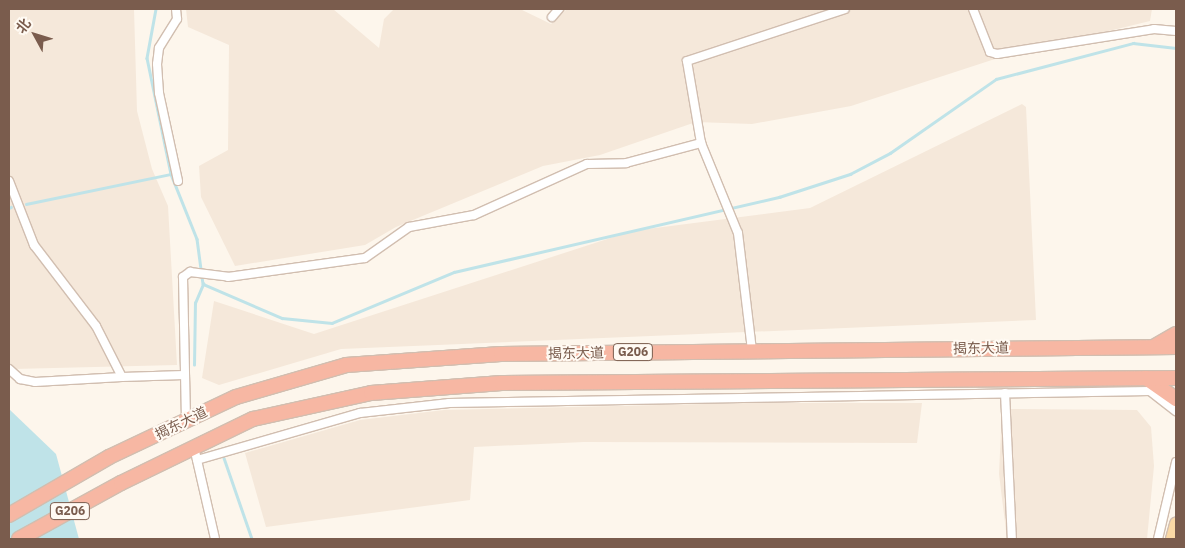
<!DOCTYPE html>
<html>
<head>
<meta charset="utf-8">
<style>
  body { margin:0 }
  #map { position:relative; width:1185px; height:548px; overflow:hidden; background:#fdf6ec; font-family:"IBM Plex Sans","Noto Sans SC",sans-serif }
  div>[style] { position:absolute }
  .residential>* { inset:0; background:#f5e8da }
  .water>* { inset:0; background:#bfe3e8 }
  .stream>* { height:2.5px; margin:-1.25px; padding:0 1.25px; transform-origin:1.25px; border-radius:1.25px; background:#bfe3e8 }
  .roads { filter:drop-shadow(1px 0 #d1beb0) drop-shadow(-1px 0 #d1beb0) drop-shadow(0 1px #d1beb0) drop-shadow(0 -1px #d1beb0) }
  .street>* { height:8px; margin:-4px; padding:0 4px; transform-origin:4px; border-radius:4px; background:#fff }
  .primary>* { height:12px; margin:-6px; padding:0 6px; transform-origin:6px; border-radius:6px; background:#fbd9a5 }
  .highway>* { height:14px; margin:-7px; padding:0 7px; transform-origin:7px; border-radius:7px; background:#f7b7a3 }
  span { translate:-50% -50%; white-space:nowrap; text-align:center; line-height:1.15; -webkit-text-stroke:4px #fffaf3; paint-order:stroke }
  .shield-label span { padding:1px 4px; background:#fffaf3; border:1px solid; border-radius:4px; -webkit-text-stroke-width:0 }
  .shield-label { font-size:12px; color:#7a5c4d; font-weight:700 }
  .street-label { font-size:14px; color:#7a5c4d }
  .frame { position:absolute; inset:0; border:10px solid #7a5c4d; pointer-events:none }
  .north { position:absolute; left:10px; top:10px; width:50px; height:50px; -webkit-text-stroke:4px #fffaf3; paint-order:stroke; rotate:309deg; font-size:14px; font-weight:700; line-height:20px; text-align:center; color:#7a5c4d }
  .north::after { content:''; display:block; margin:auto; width:18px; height:22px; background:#7a5c4d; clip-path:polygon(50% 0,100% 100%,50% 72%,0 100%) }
</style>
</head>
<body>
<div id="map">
  <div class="residential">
    <i style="clip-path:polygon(9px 9px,134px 9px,137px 111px,152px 169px,168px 206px,177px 365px,13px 369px,9px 362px)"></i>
    <i style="clip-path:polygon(186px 9px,333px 9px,379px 48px,384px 19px,394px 9px,520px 9px,551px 24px,567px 9px,1152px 9px,1150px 21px,998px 58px,851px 106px,752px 124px,696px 122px,600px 155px,543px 166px,396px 227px,365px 245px,235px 266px,201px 197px,199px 166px,228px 150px,229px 45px,188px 27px)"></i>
    <i style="clip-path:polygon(1022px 104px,1026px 107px,1036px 320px,341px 349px,219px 385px,202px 378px,214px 301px,314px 334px,632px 231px,810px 208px)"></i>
    <i style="clip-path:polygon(748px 403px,922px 403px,917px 443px,584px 442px,474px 447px,470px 500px,266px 527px,245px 453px,360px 420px,444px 410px)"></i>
    <i style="clip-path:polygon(1002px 409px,1137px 410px,1151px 427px,1154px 466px,1147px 539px,1007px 539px,999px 474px)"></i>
  </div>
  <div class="water">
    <i style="clip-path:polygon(9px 409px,56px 454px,79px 539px,9px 539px)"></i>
  </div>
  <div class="stream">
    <i style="left:156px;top:9px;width:50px;rotate:100.4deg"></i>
    <i style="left:147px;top:58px;width:118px;rotate:78.3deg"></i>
    <i style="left:26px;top:204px;width:148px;rotate:-11.7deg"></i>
    <i style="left:171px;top:174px;width:70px;rotate:68.2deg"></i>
    <i style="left:197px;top:239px;width:45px;rotate:82.4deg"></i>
    <i style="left:203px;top:284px;width:86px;rotate:23.3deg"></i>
    <i style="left:282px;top:318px;width:50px;rotate:5.7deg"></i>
    <i style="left:332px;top:323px;width:132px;rotate:-22.7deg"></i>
    <i style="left:454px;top:272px;width:334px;rotate:-13deg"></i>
    <i style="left:779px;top:197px;width:75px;rotate:-17.9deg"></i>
    <i style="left:850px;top:174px;width:45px;rotate:-27.7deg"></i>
    <i style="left:890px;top:153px;width:129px;rotate:-34.9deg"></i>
    <i style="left:996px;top:79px;width:142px;rotate:-14.7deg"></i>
    <i style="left:1133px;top:43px;width:43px;rotate:6.6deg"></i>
    <i style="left:9px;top:208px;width:2px;rotate:-27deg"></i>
    <i style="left:194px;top:365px;width:62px;rotate:-89.1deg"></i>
    <i style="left:195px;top:303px;width:21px;rotate:-67deg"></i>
    <i style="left:224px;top:458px;width:86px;rotate:70.9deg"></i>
  </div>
  <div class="roads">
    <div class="street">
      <i style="left:176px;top:9px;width:10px;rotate:84deg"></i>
      <i style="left:177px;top:19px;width:34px;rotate:122deg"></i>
      <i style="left:159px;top:48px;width:16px;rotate:97deg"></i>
      <i style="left:157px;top:64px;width:29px;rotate:86deg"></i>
      <i style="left:159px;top:93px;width:90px;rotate:77.8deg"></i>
      <i style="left:973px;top:9px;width:46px;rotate:68.4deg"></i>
      <i style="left:990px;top:52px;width:7px;rotate:16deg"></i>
      <i style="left:997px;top:54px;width:159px;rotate:-9deg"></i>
      <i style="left:1154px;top:29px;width:22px;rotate:5deg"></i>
      <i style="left:552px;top:17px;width:11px;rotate:-49deg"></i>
      <i style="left:701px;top:143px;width:83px;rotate:-99.7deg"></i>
      <i style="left:687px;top:61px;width:166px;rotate:-18.2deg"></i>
      <i style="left:9px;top:181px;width:69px;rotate:68.7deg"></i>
      <i style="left:34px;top:245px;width:102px;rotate:52.6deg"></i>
      <i style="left:96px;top:326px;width:57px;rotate:63deg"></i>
      <i style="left:122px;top:377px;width:62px;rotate:-1.8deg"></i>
      <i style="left:9px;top:369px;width:15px;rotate:42deg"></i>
      <i style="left:20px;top:379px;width:15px;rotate:11deg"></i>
      <i style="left:35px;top:382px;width:87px;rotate:-3.3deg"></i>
      <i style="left:1005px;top:393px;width:146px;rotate:87.3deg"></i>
      <i style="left:186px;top:420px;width:143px;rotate:-91.2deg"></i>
      <i style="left:183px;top:277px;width:9px;rotate:-36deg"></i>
      <i style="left:190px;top:272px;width:38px;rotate:7deg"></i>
      <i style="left:228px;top:277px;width:138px;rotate:-7.9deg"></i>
      <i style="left:365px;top:258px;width:54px;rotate:-35.2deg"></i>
      <i style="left:409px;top:227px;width:66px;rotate:-10.5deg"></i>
      <i style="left:474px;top:215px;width:124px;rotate:-24.3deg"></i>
      <i style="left:587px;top:164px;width:39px;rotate:-1deg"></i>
      <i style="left:626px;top:163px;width:78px;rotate:-14.9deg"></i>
      <i style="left:701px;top:143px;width:97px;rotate:67.7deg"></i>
      <i style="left:738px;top:233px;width:119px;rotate:83.2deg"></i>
      <i style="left:194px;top:447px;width:94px;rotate:77.1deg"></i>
      <i style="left:197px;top:460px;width:170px;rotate:-16.1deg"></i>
      <i style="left:360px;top:413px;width:90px;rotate:-6.4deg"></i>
      <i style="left:449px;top:403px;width:701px;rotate:-0.98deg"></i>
      <i style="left:1150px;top:391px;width:33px;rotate:38deg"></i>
      <i style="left:1158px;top:539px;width:79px;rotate:-76.8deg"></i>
    </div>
    <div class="primary">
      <i style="left:1172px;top:539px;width:16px;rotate:-75deg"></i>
    </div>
    <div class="highway">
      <i style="left:1155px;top:346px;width:24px;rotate:-30deg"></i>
      <i style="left:1146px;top:378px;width:37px;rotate:35deg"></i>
      <i style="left:9px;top:515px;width:116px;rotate:-30.1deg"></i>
      <i style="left:109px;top:457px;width:140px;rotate:-25.3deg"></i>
      <i style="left:236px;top:397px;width:115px;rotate:-16.2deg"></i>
      <i style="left:346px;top:365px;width:155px;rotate:-4.1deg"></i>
      <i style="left:501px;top:354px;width:675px;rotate:-0.59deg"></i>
      <i style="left:19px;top:539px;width:116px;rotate:-28.8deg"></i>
      <i style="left:121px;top:483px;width:147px;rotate:-25.9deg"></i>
      <i style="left:253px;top:419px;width:121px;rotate:-12.4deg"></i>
      <i style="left:371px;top:393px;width:131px;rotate:-4.4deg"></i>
      <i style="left:502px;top:383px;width:674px;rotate:-0.43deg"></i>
    </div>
  </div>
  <div class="shield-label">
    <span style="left:633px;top:352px">G206</span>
    <span style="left:70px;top:511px">G206</span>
  </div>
  <div class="street-label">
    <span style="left:981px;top:348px;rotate:-1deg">揭东大道</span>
    <span style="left:576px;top:353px;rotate:-1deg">揭东大道</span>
    <span style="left:181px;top:423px;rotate:-26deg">揭东大道</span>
  </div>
  <div class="frame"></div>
  <div class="north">北</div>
</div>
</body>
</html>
